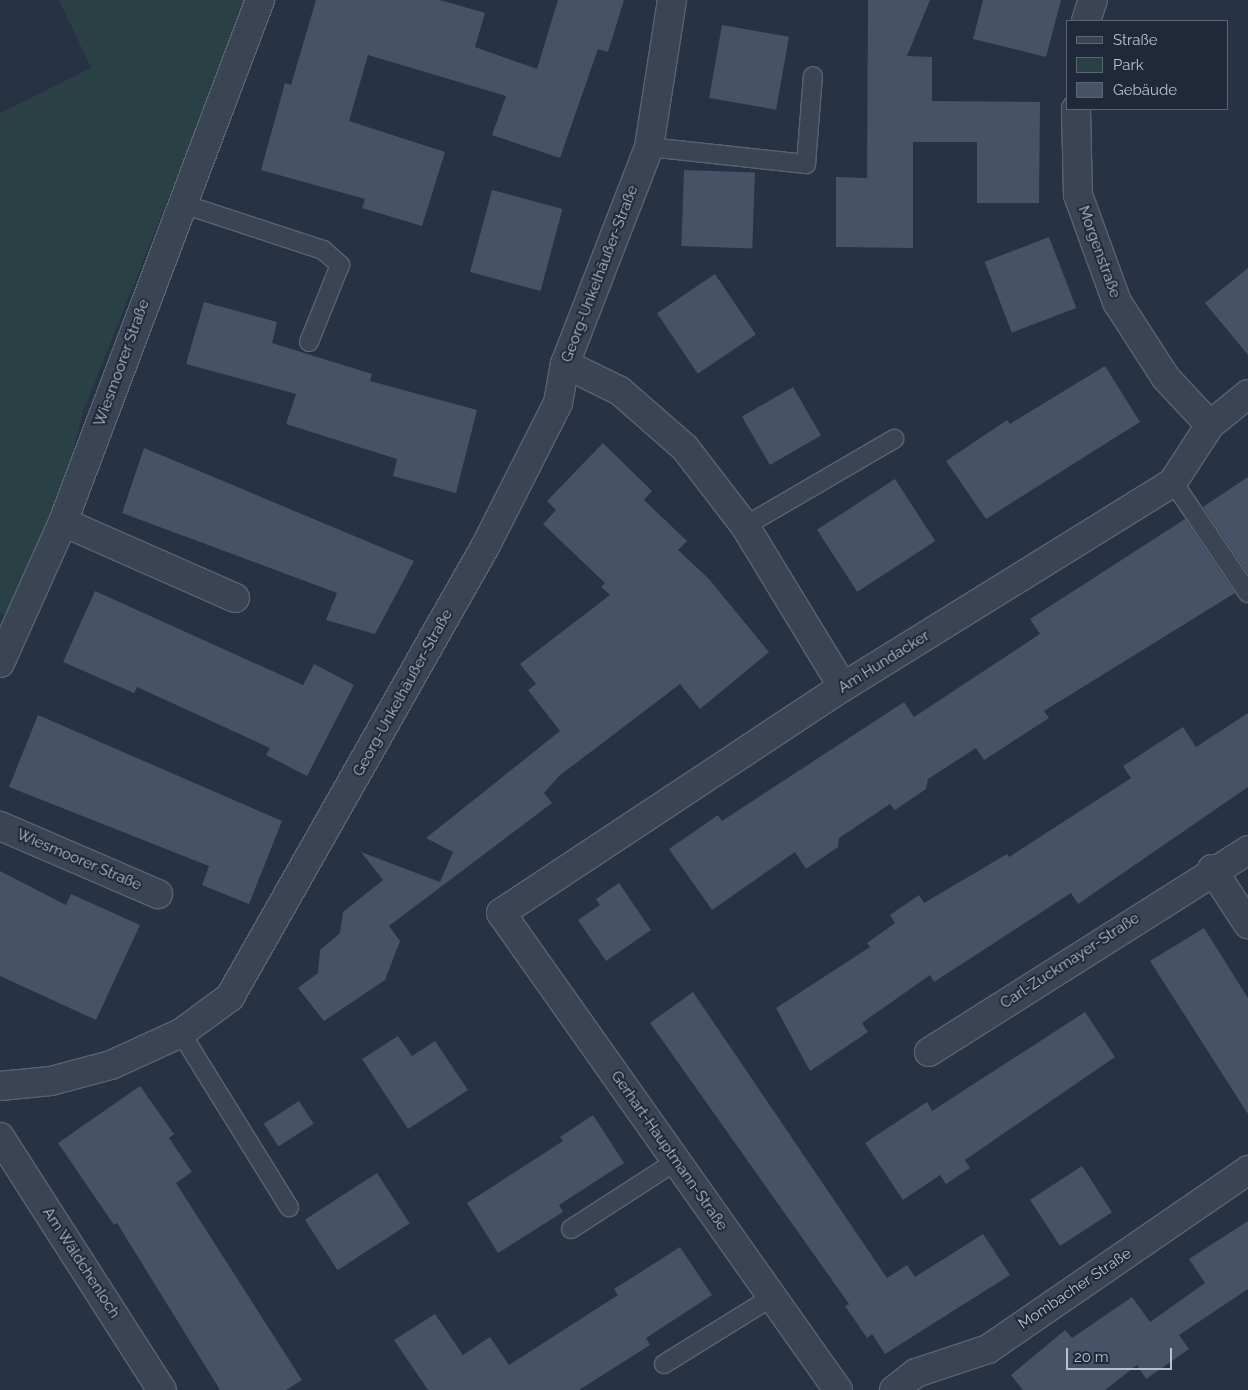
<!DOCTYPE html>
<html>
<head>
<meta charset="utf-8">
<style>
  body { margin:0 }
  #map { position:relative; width:1248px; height:1390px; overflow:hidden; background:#273244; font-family:Raleway,sans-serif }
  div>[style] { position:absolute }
  .green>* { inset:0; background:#294045 }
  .building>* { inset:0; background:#465266; transform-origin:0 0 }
  .roads { filter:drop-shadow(1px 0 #5a6271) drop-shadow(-1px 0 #5a6271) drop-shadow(0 1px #5a6271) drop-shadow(0 -1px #5a6271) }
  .service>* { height:18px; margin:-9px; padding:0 9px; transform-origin:9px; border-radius:9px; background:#3b4453 }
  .minor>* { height:28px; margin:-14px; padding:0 14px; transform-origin:14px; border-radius:14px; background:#3b4453 }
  span { translate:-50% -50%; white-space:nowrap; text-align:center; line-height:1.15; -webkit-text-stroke:4px #202939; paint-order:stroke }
  .street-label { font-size:15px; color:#b9c0cd }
  .legend { position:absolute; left:1066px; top:20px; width:162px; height:90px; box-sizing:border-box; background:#202939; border:1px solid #5d6574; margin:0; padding:6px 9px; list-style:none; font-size:15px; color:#b9c0cd }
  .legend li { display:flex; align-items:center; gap:10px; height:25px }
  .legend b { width:25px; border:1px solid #5d6574 }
  .scale { position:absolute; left:1066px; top:1348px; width:106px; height:22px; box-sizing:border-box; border:2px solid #b9c0cd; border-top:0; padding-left:6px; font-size:15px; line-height:18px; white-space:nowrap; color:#b9c0cd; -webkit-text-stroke:4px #202939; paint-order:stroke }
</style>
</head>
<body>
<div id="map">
  <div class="green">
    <i style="clip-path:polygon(59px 0,247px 0,83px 412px,59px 508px,9px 617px,0 613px,0 113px,91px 68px)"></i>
  </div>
  <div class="building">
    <i style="clip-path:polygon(316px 0,440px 0,485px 13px,475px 47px,537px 69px,558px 0,624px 0,608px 52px,598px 49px,560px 158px,492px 135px,506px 96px,368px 55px,349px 121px,445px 152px,422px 226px,362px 208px,365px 199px,261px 170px,285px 83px,291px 85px)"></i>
    <i style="clip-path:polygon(868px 0,930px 0,907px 56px,932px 57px,932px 101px,1040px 102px,1039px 203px,977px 203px,977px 142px,913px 142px,913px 248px,836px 247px,836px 177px,867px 178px)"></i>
    <i style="clip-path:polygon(983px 0,1061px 0,1046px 57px,973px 39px)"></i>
    <i style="left:722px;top:25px;width:68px;height:74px;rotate:10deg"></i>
    <i style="left:684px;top:170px;width:71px;height:76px;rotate:2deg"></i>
    <i style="left:492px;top:190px;width:73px;height:85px;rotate:15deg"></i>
    <i style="left:1049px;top:237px;width:76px;height:69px;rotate:69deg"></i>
    <i style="clip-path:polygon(1248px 268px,1248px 355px,1205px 303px)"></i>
    <i style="left:715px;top:274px;width:73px;height:70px;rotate:56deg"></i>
    <i style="clip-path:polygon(204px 302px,277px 322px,272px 343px,372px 374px,370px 381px,477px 410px,456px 493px,393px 476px,397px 459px,286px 424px,296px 394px,186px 364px)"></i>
    <i style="clip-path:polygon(1105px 366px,1140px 422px,986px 519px,946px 461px,1007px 420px,1010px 424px)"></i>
    <i style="left:793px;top:387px;width:56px;height:59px;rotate:60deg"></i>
    <i style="clip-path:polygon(603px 443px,652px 491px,644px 500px,687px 541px,678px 550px,709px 579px,769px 652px,700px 709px,680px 684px,559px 776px,544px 793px,552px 803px,389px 926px,400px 941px,385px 980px,324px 1021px,298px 988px,318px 973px,320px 950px,340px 933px,343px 912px,383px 880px,361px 852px,440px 882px,453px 852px,426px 838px,560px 731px,528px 690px,536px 684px,520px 664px,610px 595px,601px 587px,605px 583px,543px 524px,556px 510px,547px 501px)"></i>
    <i style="clip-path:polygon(144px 448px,414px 561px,375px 634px,326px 620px,337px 593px,122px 513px)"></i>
    <i style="clip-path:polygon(1248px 477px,1248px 574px,1203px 507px)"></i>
    <i style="left:895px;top:479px;width:74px;height:93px;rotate:57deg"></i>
    <i style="clip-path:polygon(1185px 519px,1235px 593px,1044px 711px,1049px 718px,984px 760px,976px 748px,928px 779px,926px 789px,895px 810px,890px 804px,839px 838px,838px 847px,806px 869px,795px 852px,712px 910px,669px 849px,718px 815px,722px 821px,904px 702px,914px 717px,1040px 634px,1030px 619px)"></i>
    <i style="clip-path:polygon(95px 591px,303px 685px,314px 664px,354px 685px,307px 776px,266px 755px,270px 748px,137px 687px,134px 693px,63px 662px)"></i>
    <i style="clip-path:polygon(1248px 713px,1248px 787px,1078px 904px,1071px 893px,934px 982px,930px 975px,862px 1023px,868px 1032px,810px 1071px,776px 1008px,870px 947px,867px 943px,895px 923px,890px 915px,919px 895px,924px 903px,1007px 854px,1009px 857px,1131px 778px,1123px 766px,1183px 727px,1196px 747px)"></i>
    <i style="clip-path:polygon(38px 715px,282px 821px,249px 904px,202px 885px,209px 866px,9px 787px)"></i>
    <i style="clip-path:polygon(0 871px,66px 905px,71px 894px,140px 925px,96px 1020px,0 976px)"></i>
    <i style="clip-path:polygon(619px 883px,651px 930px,606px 961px,578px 920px,600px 905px,596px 899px)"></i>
    <i style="clip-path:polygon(1204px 928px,1248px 998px,1248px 1114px,1150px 961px)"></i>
    <i style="clip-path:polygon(693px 992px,887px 1278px,907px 1265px,915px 1277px,983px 1234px,1010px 1275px,885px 1354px,872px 1334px,867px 1338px,845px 1306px,849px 1304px,650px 1023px)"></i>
    <i style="clip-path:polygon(1085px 1012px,1115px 1057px,965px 1160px,970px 1168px,946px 1184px,940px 1175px,903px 1200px,865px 1143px,927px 1102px,932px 1111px)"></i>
    <i style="clip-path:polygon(398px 1036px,412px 1056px,435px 1041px,468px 1090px,408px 1129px,362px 1059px)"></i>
    <i style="clip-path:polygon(140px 1086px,174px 1134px,169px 1138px,192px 1172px,176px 1183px,302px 1380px,286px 1390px,220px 1390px,117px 1223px,114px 1225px,58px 1143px)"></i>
    <i style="left:299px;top:1101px;width:27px;height:42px;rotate:57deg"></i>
    <i style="clip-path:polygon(593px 1115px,624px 1163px,559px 1205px,563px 1212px,498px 1253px,467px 1203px,563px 1141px,560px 1137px)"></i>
    <i style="left:1082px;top:1166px;width:55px;height:62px;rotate:57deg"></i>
    <i style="left:377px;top:1173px;width:60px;height:86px;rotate:57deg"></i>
    <i style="clip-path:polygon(1248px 1221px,1248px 1289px,1179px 1335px,1189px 1349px,1146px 1379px,1137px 1365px,1105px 1390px,1023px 1390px,1011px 1375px,1065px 1330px,1072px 1338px,1132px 1297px,1150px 1322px,1205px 1283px,1189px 1259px)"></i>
    <i style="clip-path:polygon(680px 1247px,712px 1295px,646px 1338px,650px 1345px,579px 1390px,428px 1390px,394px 1340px,435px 1314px,463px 1355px,490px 1337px,509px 1365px,618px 1295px,614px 1289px)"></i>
  </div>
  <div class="roads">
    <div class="service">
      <i style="left:649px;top:147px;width:158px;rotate:6.2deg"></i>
      <i style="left:806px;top:164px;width:88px;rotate:-85.5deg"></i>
      <i style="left:180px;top:203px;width:151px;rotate:18.2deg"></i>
      <i style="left:323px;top:250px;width:23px;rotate:41deg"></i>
      <i style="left:340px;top:265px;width:83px;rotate:111.9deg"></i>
      <i style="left:1173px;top:482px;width:134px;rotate:56deg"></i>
      <i style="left:745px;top:526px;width:173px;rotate:-30.3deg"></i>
      <i style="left:181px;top:1033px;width:205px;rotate:58.2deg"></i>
      <i style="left:571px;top:1229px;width:125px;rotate:-32.9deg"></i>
      <i style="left:664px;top:1364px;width:127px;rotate:-31.8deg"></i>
    </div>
    <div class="minor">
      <i style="left:1086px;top:21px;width:22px;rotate:-72deg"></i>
      <i style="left:1076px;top:109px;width:86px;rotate:88.7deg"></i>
      <i style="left:1078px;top:195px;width:114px;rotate:70deg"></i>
      <i style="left:1117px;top:302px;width:90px;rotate:57.2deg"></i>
      <i style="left:1166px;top:378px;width:64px;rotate:46.9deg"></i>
      <i style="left:565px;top:364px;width:61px;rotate:26.1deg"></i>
      <i style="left:620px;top:391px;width:86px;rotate:41.2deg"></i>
      <i style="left:685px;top:448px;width:98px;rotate:52.4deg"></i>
      <i style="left:745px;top:526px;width:188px;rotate:58.7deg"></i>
      <i style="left:63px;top:522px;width:188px;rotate:23.8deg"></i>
      <i style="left:0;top:663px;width:154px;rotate:-65.9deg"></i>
      <i style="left:63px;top:522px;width:558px;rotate:-69.32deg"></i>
      <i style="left:0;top:826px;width:172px;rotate:23.3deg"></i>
      <i style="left:1212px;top:869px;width:66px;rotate:56.8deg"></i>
      <i style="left:929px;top:1052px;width:378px;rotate:-32.3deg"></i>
      <i style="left:0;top:1086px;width:51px;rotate:-5.6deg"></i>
      <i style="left:51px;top:1081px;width:62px;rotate:-14.9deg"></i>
      <i style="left:111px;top:1065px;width:77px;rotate:-24.6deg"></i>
      <i style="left:181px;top:1033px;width:61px;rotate:-36.3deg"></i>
      <i style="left:230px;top:997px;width:519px;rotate:-60.47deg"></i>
      <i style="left:486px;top:545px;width:159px;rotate:-63.1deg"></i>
      <i style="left:558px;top:403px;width:40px;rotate:-80deg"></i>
      <i style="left:565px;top:364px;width:233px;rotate:-68.8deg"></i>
      <i style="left:649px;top:147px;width:149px;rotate:-81.1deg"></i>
      <i style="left:0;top:1137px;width:300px;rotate:57.4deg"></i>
      <i style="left:838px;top:1390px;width:584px;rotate:-125.24deg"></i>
      <i style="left:501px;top:913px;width:410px;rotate:-33.5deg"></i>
      <i style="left:843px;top:687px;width:388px;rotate:-31.8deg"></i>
      <i style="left:1173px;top:482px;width:68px;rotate:-57deg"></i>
      <i style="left:1210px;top:425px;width:49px;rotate:-39.2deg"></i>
      <i style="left:894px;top:1390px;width:28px;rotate:-38deg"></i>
      <i style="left:916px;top:1373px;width:76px;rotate:-18.4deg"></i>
      <i style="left:988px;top:1349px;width:316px;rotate:-34.5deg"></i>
    </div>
  </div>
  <div class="street-label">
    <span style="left:1099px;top:252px;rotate:70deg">Morgenstraße</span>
    <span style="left:600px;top:274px;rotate:-69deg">Georg-Unkelhäußer-Straße</span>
    <span style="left:122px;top:363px;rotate:-70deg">Wiesmoorer Straße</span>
    <span style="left:884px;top:662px;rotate:-32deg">Am Hundacker</span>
    <span style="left:403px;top:693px;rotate:-61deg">Georg-Unkelhäußer-Straße</span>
    <span style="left:79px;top:860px;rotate:23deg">Wiesmoorer Straße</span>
    <span style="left:1070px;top:961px;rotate:-33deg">Carl-Zuckmayer-Straße</span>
    <span style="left:669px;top:1151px;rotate:55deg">Gerhart-Hauptmann-Straße</span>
    <span style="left:81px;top:1263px;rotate:57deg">Am Wäldchenloch</span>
    <span style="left:1075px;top:1289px;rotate:-34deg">Mombacher Straße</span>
  </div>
  <ul class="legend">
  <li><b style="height:6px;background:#3b4453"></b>Straße</li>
  <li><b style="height:14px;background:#294045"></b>Park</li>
  <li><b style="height:14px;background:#465266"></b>Gebäude</li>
  </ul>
  <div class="scale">20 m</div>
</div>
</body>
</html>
